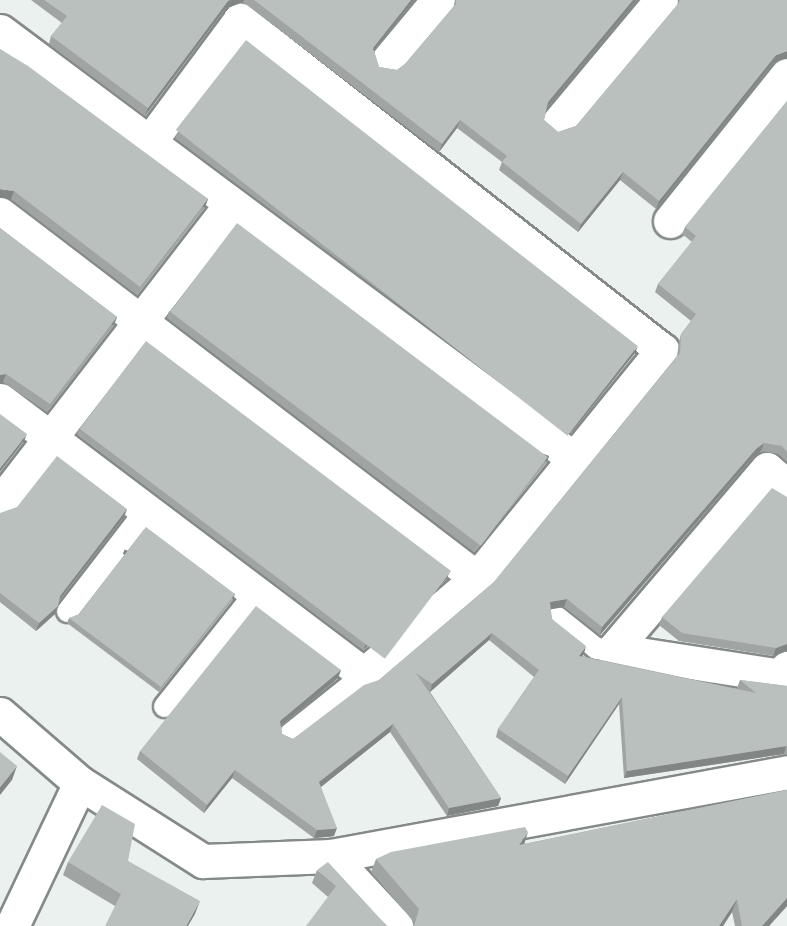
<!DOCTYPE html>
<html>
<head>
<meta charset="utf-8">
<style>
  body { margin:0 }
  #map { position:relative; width:787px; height:926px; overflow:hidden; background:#eaf1ef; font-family:Commissioner,sans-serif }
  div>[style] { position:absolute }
  .roads { filter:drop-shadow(2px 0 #858a89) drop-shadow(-2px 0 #858a89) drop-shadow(0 2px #858a89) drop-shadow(0 -2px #858a89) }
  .service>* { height:21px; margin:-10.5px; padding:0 10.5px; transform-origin:10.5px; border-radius:10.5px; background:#fff }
  .minor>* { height:33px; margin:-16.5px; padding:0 16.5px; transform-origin:16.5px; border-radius:16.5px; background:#fff }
  .wall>* { inset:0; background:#a0a5a3 }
  .shaded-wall>* { inset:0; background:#828685; transform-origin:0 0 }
  .building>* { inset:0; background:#bac0be; transform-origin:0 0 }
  span { translate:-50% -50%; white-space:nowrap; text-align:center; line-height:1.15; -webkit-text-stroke:4.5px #eaf1ef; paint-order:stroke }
</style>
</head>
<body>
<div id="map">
  <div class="roads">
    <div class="service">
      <i style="left:67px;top:611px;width:128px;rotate:-52.3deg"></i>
      <i style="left:557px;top:617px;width:50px;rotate:38.5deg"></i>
      <i style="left:596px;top:648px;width:17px;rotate:7deg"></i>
      <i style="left:164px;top:706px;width:146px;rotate:-51.4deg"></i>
      <i style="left:289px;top:734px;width:96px;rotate:-38.7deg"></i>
    </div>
    <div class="minor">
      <i style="left:0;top:31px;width:720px;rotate:36.69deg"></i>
      <i style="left:388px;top:60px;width:78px;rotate:-50.2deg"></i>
      <i style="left:559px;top:122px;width:159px;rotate:-50.1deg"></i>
      <i style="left:0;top:214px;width:600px;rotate:37.35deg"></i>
      <i style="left:670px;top:221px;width:187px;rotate:-51.3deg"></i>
      <i style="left:0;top:400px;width:456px;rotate:37deg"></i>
      <i style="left:364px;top:674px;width:148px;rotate:-40.3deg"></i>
      <i style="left:477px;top:578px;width:294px;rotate:-50.9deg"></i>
      <i style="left:662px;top:350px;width:536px;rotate:-141.97deg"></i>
      <i style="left:240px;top:20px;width:151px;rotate:126.6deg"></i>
      <i style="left:787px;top:486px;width:26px;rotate:-140deg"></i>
      <i style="left:767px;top:469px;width:238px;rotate:130.4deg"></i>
      <i style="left:613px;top:650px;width:169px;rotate:8.8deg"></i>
      <i style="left:780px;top:676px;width:11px;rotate:-49deg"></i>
      <i style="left:0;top:503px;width:376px;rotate:-52.3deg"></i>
      <i style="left:0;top:714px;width:106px;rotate:40.8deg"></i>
      <i style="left:331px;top:856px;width:96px;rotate:47.1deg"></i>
      <i style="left:12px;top:926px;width:158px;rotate:-64.6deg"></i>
      <i style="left:80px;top:783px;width:146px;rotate:32.4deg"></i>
      <i style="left:203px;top:861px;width:128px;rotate:-2.2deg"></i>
      <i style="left:331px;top:856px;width:464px;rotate:-10.4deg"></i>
    </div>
  </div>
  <div class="wall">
    <i style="clip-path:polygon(31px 0,414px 0,374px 51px,379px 67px,397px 70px,405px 64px,454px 6px,455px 0,637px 0,546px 108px,544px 120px,558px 132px,576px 126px,678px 4px,679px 2px,679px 0,787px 0,773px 63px,656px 209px,620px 180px,578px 232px,499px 170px,502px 162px,457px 128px,439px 152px,243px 2px,225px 9px,145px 116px,49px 44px,51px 36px,62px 23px)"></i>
    <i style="clip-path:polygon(0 49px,208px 199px,205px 207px,137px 295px,11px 199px)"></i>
    <i style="clip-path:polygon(787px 101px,787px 462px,779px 454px,761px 451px,753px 457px,600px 635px,564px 607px,550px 609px,552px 619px,584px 654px,582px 656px,738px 689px,737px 688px,740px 680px,787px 686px,787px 755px,784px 754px,624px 778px,619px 704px,565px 784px,496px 737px,498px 729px,534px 677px,489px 640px,430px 692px,501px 798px,498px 806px,447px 816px,390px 732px,321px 787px,334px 836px,329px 837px,314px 838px,232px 778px,204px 813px,137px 759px,140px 751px,341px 670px,338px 678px,281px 726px,282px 734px,293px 739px,379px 680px,494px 582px,677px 356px,679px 342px,681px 334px,691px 321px,655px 292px,658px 284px,692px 242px,682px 234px,685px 227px)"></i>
    <i style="clip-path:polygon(178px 132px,635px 353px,571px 433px,175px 138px)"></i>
    <i style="clip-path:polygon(0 228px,117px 317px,114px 325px,47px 412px,3px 382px,0 382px)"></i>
    <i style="clip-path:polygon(169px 311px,549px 456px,547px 462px,474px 552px,167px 318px)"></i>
    <i style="clip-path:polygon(79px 428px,447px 579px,363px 650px,77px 434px)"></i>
    <i style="clip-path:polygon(787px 497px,787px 651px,773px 656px,679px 641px,659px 625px,662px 617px)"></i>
    <i style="clip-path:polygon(127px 509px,124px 517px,59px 601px,55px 614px,36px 631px,0 602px,0 513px)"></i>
    <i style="clip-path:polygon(233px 599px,159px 692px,67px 623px,69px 618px)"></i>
    <i style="clip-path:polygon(787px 790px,787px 906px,769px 926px,735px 926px,732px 912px,723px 926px,413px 926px,414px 922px,371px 872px,376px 859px,524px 844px)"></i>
    <i style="clip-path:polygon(128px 861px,195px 914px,115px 906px,63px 875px,68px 862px)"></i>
    <i style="clip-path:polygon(317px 870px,388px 926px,328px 897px,312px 883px)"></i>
  </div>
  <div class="shaded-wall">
    <i style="clip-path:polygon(230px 0,244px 0,243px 2px,225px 9px,145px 116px,148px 108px,228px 1px)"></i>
    <i style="clip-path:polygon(411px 0,414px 0,370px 56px,373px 48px)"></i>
    <i style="clip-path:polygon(633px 0,637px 0,545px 110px,548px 102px)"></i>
    <i style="clip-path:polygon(787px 51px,787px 58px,773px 63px,656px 209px,659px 201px,776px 55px)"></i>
    <i style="clip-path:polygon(460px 120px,457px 128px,439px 152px,442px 144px)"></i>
    <i style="clip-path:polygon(623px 172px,620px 180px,578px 232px,581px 224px)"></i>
    <i style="clip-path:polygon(0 189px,14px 191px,11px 199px,0 197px)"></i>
    <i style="left:208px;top:199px;width:9px;height:111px;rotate:111deg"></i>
    <i style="left:117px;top:317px;width:9px;height:110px;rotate:111deg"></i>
    <i style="clip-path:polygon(638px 346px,635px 353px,571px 433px,573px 426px)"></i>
    <i style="clip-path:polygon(6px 374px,3px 382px,0 382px,0 375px)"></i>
    <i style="clip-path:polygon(27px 434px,24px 441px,0 472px,0 468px)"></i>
    <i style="clip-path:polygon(764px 443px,761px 451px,753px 457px,600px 635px,602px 627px,756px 449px)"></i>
    <i style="left:549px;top:456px;width:6px;height:116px;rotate:108deg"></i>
    <i style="clip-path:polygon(127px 509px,124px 517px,57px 603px,60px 596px)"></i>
    <i style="clip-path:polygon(449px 573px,447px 579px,363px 650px,366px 644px)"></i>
    <i style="left:235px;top:594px;width:5px;height:119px;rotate:112deg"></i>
    <i style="clip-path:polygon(567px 599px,564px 607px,547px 610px,550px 602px)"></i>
    <i style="clip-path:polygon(58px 606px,55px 614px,36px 631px,39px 623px)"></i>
    <i style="clip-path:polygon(492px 633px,489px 640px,430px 692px,432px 684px)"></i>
    <i style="clip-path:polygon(787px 644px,787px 651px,773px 656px,776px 648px)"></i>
    <i style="clip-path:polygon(586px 646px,584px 654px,576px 664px,579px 656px)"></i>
    <i style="clip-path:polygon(341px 670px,338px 678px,277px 729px,280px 721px)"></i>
    <i style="clip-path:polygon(622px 697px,619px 704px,565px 784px,568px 776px)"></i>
    <i style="clip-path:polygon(393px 724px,390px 732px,317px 790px,319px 782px)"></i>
    <i style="clip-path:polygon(786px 746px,784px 754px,624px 778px,627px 771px)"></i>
    <i style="clip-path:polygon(17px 766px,12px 780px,0 795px,0 787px)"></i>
    <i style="clip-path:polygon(235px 770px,232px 778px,204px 813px,207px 805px)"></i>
    <i style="clip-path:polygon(501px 798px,498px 806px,447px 816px,449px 808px)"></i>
    <i style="clip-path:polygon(337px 828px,334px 836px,314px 838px,317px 830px)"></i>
    <i style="clip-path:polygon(528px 832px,524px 845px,519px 845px)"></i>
    <i style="clip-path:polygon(787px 898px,787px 906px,769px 926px,762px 926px)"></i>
    <i style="clip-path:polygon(737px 899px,732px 912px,723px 926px,719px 926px)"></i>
    <i style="clip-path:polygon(200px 901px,195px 914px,188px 926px,186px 926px)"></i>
  </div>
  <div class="building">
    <i style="clip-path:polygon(44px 0,230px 0,228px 1px,148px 108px,51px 36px,67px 16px)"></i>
    <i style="clip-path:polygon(254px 0,411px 0,373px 48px,379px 67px,397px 70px,405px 64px,456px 4px,456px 0,633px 0,548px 102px,544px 120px,558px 132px,576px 126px,678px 4px,680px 0,787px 0,787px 51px,776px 55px,659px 201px,623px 172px,581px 224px,502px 162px,507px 156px,460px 120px,442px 144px)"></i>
    <i style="left:246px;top:40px;width:497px;height:114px;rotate:38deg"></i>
    <i style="clip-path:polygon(0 49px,28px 66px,208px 199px,140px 287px,14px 191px,0 189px)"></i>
    <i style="clip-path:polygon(787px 101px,787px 452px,782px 446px,764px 443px,756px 449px,602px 627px,567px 599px,550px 602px,552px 619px,586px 646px,579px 656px,756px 693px,740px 680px,787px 686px,787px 746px,627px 771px,622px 697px,568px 776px,498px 729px,539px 670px,492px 633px,432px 684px,416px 673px,501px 798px,449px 808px,393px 724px,319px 782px,337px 828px,332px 829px,317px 830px,235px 770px,207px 805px,140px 751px,256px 606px,341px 670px,280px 721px,282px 734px,293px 739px,364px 685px,379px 680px,494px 582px,680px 353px,681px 334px,696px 314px,658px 284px,696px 236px,685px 227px)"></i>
    <i style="left:237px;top:223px;width:389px;height:111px;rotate:37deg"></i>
    <i style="clip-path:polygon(0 228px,117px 317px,50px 404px,6px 374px,0 375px)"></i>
    <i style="left:146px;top:341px;width:382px;height:110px;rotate:37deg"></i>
    <i style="clip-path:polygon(0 414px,27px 434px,0 468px)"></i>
    <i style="clip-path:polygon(57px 456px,127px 509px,60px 596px,58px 606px,39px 623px,0 593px,0 513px,17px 507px)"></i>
    <i style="clip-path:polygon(772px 488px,787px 497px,787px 644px,776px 648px,682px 633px,662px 617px)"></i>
    <i style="clip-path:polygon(146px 527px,235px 594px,161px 687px,69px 618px,79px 614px)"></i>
    <i style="clip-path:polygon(0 752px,17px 766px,0 787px)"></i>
    <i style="clip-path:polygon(787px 790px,787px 898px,762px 926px,742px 926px,737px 899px,719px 926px,414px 926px,419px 909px,376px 859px,391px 852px,525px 827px,528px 832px,519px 845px)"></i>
    <i style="clip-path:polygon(102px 805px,135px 824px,128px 861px,200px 901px,186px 926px,105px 926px,121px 894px,68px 862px)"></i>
    <i style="clip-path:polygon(328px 862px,387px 926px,388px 926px,306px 926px,336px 886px,317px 870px)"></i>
  </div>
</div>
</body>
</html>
